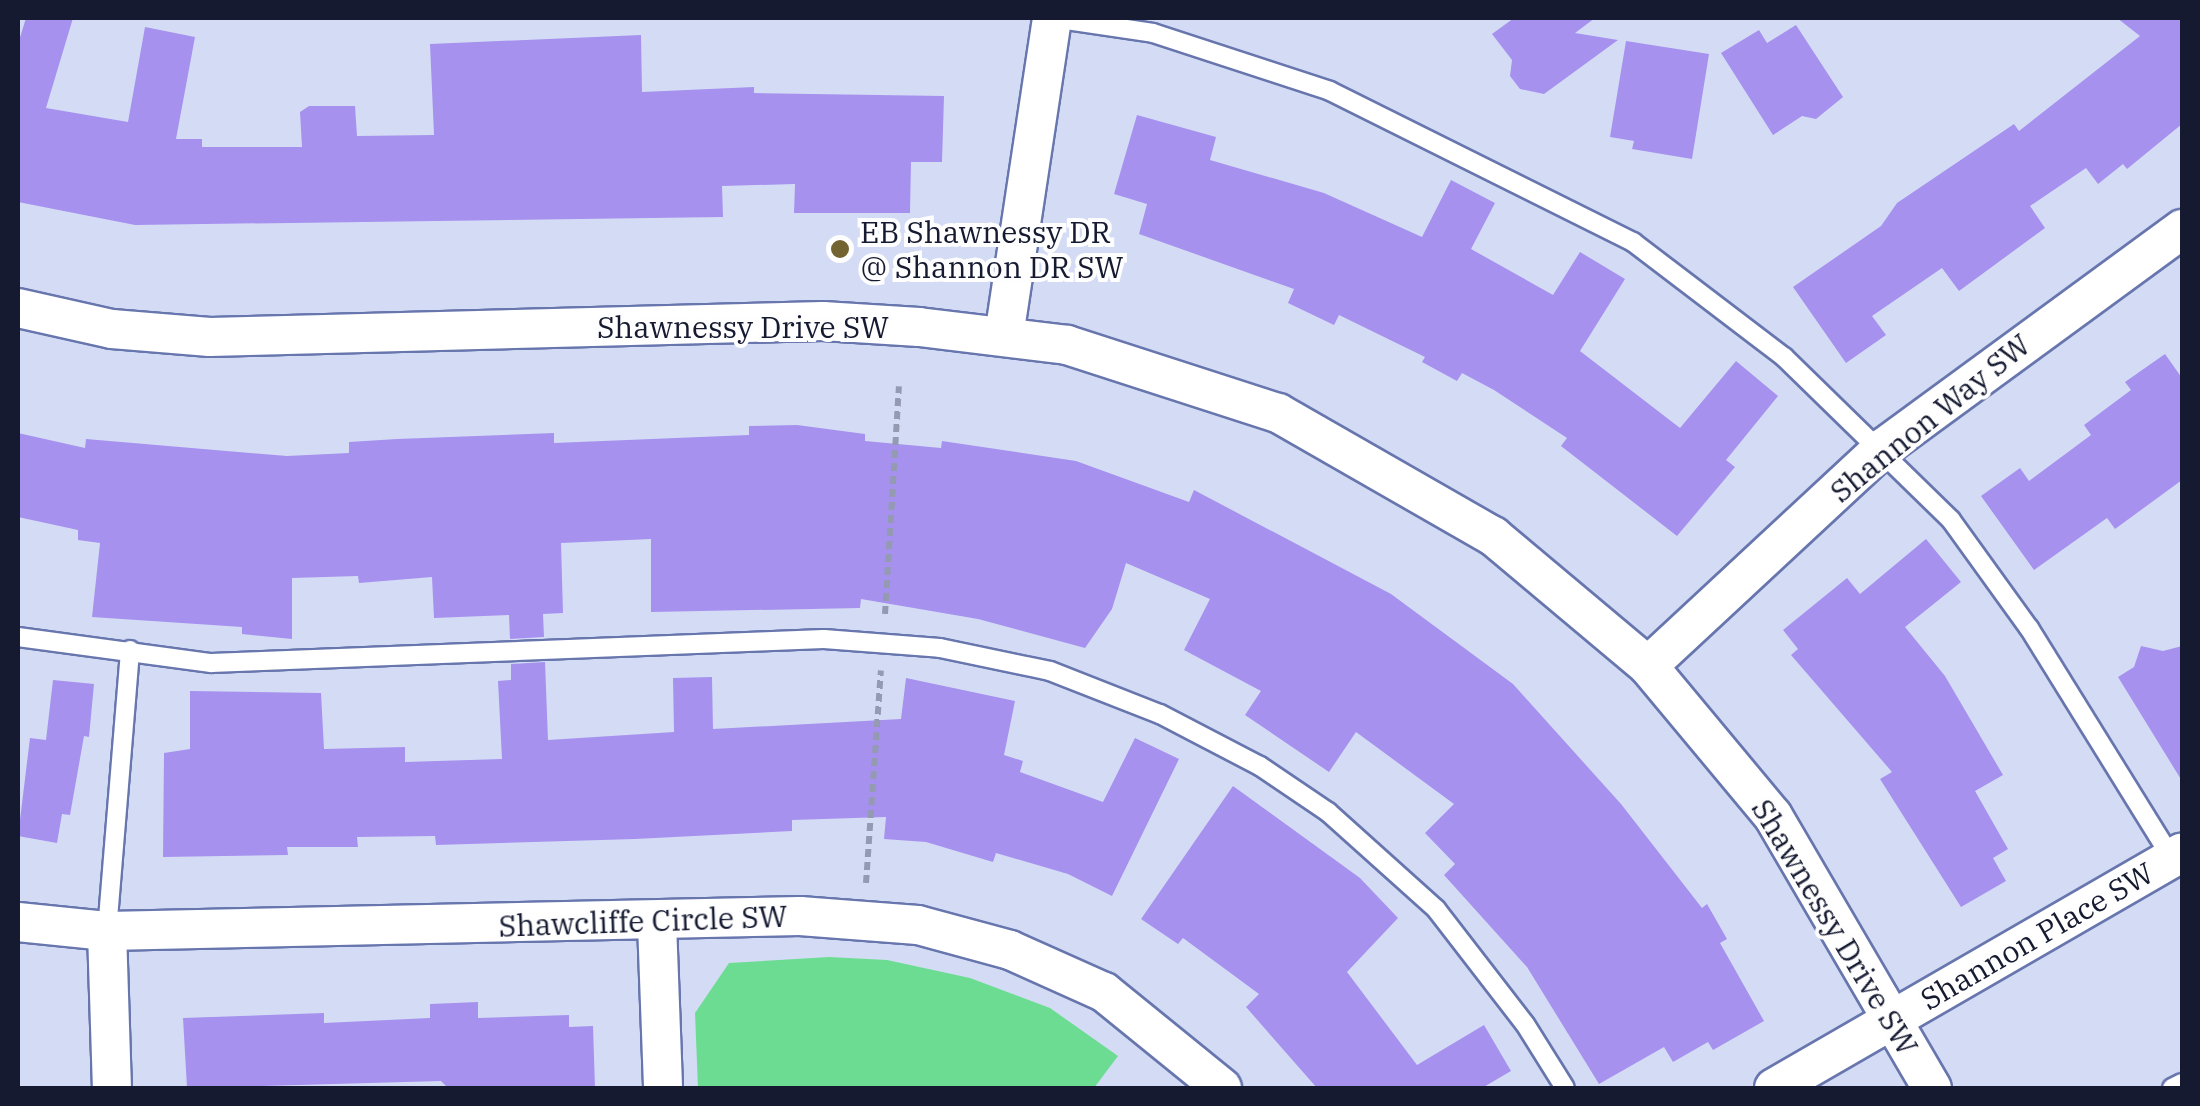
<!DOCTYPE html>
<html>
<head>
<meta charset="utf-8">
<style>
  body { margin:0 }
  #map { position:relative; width:2200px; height:1106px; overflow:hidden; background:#d4dcf5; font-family:"IBM Plex Serif",serif }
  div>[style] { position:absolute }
  .green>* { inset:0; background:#6cdc92 }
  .building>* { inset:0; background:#a691ef }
  .path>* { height:6px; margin-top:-3px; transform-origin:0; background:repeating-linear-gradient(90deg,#939ab2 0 8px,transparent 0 13px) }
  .roads { filter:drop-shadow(2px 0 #6876ae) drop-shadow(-2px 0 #6876ae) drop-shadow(0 2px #6876ae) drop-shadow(0 -2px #6876ae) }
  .lane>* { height:18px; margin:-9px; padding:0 9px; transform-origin:9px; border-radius:9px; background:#fff }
  .street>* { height:38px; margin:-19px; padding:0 19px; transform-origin:19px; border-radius:19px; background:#fff }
  .dots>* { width:28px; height:28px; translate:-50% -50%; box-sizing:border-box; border:5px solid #fefefe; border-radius:50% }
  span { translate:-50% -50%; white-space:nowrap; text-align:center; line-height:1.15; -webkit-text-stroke:8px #fefefe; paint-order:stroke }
  .poi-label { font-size:30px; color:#151a31 }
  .left { translate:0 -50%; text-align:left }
  .street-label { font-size:30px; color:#151a31 }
  .frame { position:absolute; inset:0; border:20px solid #151a31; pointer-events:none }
</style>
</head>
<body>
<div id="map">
  <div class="green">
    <i style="clip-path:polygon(829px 957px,887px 960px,970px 978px,1050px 1008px,1118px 1056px,1094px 1088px,698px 1088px,695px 1013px,729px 963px)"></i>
  </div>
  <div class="building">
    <i style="clip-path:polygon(26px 18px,73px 18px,46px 108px,128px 122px,145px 27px,195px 37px,176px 139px,202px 139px,202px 147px,302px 147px,300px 112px,309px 106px,355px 106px,357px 136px,434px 135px,430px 44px,641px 35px,642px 92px,754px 87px,754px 93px,944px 96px,942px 162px,911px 162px,910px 213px,794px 213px,795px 184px,722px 186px,723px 217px,135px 225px,18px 202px,18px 44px)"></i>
    <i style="clip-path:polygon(1514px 18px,1595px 18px,1575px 33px,1618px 40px,1544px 94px,1520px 89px,1510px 76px,1512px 60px,1492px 34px)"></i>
    <i style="clip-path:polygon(2117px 18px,2182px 18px,2182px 124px,2127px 169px,2123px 164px,2098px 184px,2086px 168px,2030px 206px,2045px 228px,1959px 291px,1942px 268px,1872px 316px,1886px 335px,1846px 363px,1793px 287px,1881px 226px,1897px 203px,2014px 124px,2019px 131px,2140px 36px)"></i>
    <i style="clip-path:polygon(1796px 25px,1843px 97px,1816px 119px,1802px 116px,1773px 135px,1721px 53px,1759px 30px,1767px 43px)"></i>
    <i style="clip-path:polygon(1626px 41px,1709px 54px,1692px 159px,1632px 149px,1634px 141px,1610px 137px)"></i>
    <i style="clip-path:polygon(1137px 115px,1216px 137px,1210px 160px,1324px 193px,1422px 237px,1451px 180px,1495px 203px,1471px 249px,1553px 295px,1580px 252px,1625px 279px,1580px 351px,1680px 428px,1736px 361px,1778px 396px,1726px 460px,1735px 467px,1677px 536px,1561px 446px,1567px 438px,1494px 390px,1462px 373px,1457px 381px,1422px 362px,1425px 357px,1339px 315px,1334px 325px,1288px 303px,1294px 289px,1139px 234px,1147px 204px,1114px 194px)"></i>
    <i style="clip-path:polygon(2165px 354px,2182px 378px,2182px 480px,2115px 529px,2107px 518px,2034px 570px,1981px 496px,2020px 468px,2029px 481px,2091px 435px,2084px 425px,2131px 390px,2125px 382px)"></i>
    <i style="clip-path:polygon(797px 425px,865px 434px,865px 441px,941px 448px,942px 441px,1076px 461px,1189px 502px,1194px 490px,1391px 594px,1513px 684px,1621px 804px,1702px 908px,1707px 904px,1727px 939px,1720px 943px,1764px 1021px,1713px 1050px,1708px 1042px,1673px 1062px,1664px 1047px,1599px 1084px,1527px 967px,1444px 875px,1455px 864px,1425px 833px,1454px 804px,1356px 732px,1329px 772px,1245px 715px,1261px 691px,1184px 650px,1210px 599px,1126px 563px,1112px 609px,1085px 648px,978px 619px,861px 599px,860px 608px,651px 612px,651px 539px,561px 543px,563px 613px,543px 614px,544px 637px,510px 639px,509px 615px,434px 618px,432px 577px,359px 583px,358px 576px,292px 578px,292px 639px,242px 634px,242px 627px,92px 617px,100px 543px,78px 540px,78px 530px,18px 517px,18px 433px,85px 448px,86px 439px,287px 456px,349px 453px,349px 442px,397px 439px,554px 433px,554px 443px,749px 435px,749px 426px)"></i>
    <i style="clip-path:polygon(1926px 539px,1961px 582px,1905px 627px,1945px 676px,2003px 775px,1975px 791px,2008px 849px,1993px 858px,2006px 881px,1961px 907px,1880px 779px,1892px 772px,1791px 655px,1798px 649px,1783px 630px,1847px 578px,1860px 594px)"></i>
    <i style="clip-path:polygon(2141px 646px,2163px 651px,2182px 646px,2182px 781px,2118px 677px,2134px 667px)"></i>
    <i style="clip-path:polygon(545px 662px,548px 740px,674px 732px,673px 678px,712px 677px,713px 729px,901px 719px,906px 678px,1015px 701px,1004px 755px,1023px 761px,1020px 772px,1103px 802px,1135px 738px,1179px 759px,1112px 896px,1068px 874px,996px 853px,993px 862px,926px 842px,884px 839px,886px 817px,792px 820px,792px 831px,635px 839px,436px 845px,435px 836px,357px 837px,358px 847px,287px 847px,288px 855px,163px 857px,164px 753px,190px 749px,190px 691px,321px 693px,324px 749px,405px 747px,405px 762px,502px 759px,498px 681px,511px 680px,511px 664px)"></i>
    <i style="clip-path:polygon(53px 680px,94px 684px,89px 737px,84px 736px,70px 815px,62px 814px,57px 843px,18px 836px,30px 738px,46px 740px)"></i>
    <i style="clip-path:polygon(1233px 786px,1360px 878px,1398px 918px,1347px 972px,1417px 1065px,1484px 1025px,1511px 1071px,1482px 1088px,1317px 1088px,1246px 1007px,1259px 994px,1183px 938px,1178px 944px,1141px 919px)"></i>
    <i style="clip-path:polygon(478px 1002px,478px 1018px,569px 1015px,569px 1027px,593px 1026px,595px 1088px,448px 1088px,441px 1081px,187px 1088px,183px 1018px,324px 1013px,324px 1023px,430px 1018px,430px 1004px)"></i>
  </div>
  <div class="path">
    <i style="left:885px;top:614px;width:228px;rotate:-86.5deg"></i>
    <i style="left:866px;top:883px;width:213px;rotate:-86deg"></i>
  </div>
  <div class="roads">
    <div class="lane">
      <i style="left:1053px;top:18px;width:101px;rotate:8.5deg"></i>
      <i style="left:1153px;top:33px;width:186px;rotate:18.1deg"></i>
      <i style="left:1330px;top:91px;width:339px;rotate:26.5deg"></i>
      <i style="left:1633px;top:242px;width:190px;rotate:37.3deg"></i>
      <i style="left:1784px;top:357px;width:233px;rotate:44.3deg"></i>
      <i style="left:1951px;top:520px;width:133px;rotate:54.2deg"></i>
      <i style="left:2029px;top:628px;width:272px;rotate:58.2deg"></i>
      <i style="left:18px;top:637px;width:195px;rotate:7.7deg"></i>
      <i style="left:211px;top:663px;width:613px;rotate:-2.24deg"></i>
      <i style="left:824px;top:639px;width:116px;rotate:4.4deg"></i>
      <i style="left:940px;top:648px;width:112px;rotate:11.8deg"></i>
      <i style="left:1050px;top:671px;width:118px;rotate:21.4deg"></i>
      <i style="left:1160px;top:714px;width:113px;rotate:27.5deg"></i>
      <i style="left:1260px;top:766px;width:82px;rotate:34.1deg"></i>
      <i style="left:1328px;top:812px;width:145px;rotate:41.9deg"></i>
      <i style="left:1436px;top:909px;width:145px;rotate:52.3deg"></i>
      <i style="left:1525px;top:1024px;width:75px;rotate:58deg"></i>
      <i style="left:107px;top:931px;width:282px;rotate:-85.3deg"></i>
      <i style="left:2172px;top:1088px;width:11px;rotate:-27deg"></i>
    </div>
    <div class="street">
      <i style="left:18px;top:308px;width:96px;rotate:12.6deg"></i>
      <i style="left:112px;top:329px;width:98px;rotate:4.7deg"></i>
      <i style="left:210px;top:337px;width:613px;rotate:-1.5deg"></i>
      <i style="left:823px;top:321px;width:96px;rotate:3.6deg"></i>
      <i style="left:919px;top:327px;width:149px;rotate:6.9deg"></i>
      <i style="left:1067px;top:345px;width:222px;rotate:17.9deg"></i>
      <i style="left:1278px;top:413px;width:248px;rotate:29.8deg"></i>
      <i style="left:1493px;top:536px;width:202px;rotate:40deg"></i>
      <i style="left:1648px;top:666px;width:195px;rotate:50.2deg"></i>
      <i style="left:1773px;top:816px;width:315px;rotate:59.7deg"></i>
      <i style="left:1004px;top:336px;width:322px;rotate:-81.4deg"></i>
      <i style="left:1648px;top:666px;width:321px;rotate:-42.9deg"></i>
      <i style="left:1883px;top:448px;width:371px;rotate:-36.2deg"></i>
      <i style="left:18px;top:922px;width:89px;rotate:5.8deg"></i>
      <i style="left:107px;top:931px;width:693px;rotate:-1.24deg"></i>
      <i style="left:800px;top:916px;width:118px;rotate:4.4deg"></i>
      <i style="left:918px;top:925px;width:95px;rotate:15.2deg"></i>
      <i style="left:1010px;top:950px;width:103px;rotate:24.1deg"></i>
      <i style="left:1104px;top:992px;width:152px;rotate:39.1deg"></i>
      <i style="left:657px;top:923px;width:165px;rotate:87.9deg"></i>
      <i style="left:107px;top:931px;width:157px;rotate:88.2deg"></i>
      <i style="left:1774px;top:1088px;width:471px;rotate:-30deg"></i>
    </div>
  </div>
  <div class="dots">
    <i style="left:840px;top:249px;background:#726330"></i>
  </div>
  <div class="poi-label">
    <span class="left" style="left:860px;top:249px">EB Shawnessy DR<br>@ Shannon DR SW</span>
  </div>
  <div class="street-label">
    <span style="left:743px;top:327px">Shawnessy Drive SW</span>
    <span style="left:1930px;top:418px;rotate:-39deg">Shannon Way SW</span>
    <span style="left:643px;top:921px;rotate:-2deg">Shawcliffe Circle SW</span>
    <span style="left:1835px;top:927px;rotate:59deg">Shawnessy Drive SW</span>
    <span style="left:2037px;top:936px;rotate:-30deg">Shannon Place SW</span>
  </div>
  <div class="frame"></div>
</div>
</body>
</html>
